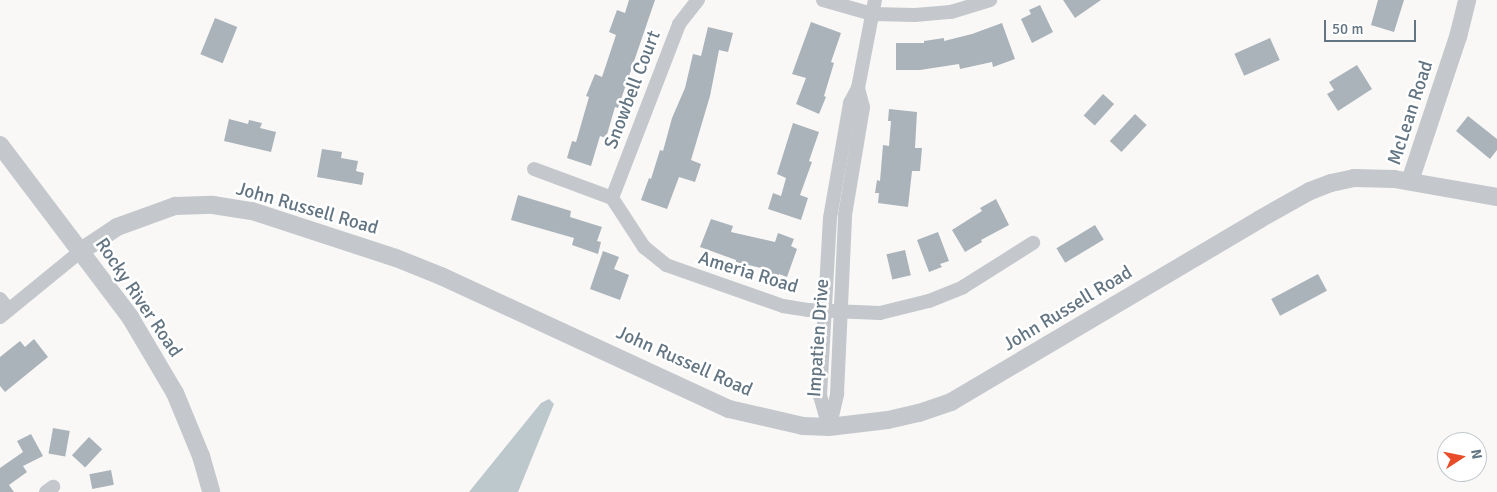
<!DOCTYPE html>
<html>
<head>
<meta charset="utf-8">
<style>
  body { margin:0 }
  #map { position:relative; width:1497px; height:492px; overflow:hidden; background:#f9f8f6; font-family:Signika,sans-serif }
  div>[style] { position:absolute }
  .water>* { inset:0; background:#bcc8cc }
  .building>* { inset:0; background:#aab3b9; transform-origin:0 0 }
  .minor>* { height:14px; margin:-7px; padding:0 7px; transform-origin:7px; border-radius:7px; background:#c4c8cc }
  .tertiary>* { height:18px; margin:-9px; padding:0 9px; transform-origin:9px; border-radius:9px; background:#c4c8cc }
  span { translate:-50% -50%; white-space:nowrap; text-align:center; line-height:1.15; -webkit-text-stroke:5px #fff; paint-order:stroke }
  .street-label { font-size:19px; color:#637582 }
  .north { position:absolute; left:1437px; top:432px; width:50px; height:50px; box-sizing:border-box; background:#fff; border:1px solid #c1c8cd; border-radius:50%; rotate:79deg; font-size:14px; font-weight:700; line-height:20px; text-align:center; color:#637582 }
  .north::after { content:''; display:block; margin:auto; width:18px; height:22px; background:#e74d28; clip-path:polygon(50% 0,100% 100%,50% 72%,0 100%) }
  .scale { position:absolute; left:1324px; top:20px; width:92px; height:22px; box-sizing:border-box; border:2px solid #637582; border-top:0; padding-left:6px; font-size:15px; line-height:18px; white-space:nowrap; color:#637582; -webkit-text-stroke:4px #fff; paint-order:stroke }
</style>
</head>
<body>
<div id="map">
  <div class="water">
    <i style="clip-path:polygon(549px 399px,554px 404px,518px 492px,469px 492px,541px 403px)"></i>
  </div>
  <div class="building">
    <i style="clip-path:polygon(629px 0,655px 0,618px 108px,615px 107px,606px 138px,600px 136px,591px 166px,567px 158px,572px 141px,576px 142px,589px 97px,586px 96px,595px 74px,602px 77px,616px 35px,609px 32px,617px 10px,625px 13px)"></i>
    <i style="clip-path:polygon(1063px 0,1101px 0,1075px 18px)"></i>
    <i style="clip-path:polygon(1378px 0,1404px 0,1394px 32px,1371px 25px)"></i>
    <i style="clip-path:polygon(1040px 5px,1053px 32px,1032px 43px,1021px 19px,1031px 14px,1029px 10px)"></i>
    <i style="left:215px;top:18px;width:24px;height:39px;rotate:22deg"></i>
    <i style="clip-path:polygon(811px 22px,841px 33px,831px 62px,834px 63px,824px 96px,826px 97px,819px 114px,796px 104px,806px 78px,792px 74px)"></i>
    <i style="clip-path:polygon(1002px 23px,1015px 59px,993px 67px,992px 62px,960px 69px,959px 64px,920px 70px,896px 70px,896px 43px,924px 43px,924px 41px,944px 38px,944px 41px,972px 34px)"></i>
    <i style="clip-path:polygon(708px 27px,733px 33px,728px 52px,719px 50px,710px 96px,691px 160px,701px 164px,695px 182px,679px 177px,667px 209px,641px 200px,649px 178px,651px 179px,660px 150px,663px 151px,672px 118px,685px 88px,693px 54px,701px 56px)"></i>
    <i style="left:1270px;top:38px;width:24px;height:39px;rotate:66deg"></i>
    <i style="clip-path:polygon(1357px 65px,1372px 89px,1338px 111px,1327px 94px,1334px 90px,1329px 82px)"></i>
    <i style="left:1103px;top:94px;width:15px;height:29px;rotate:42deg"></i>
    <i style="clip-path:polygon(889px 109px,917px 112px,915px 148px,922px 148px,920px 171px,912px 171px,908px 207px,878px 203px,879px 193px,875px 193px,877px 180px,880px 181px,883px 145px,889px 146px,891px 121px,888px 121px)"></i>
    <i style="left:1135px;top:114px;width:16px;height:37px;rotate:43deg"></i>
    <i style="clip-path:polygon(1468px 116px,1497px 139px,1497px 150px,1490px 159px,1456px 131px)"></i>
    <i style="clip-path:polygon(229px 119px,248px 124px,249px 120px,262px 123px,260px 128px,276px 132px,271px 152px,224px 141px)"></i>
    <i style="clip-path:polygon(793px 123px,819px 132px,809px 161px,812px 162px,800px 195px,808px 198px,801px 220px,768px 209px,773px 193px,781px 196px,786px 178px,777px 174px)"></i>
    <i style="clip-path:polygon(322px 149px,342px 152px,341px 158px,358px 161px,356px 171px,364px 173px,362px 185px,317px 177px)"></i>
    <i style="clip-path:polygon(518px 195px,571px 211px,570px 217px,602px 227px,597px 241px,601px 242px,598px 254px,572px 245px,574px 238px,511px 220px)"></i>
    <i style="clip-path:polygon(996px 199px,1009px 225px,981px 240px,982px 242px,965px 252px,952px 230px,982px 211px,980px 208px)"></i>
    <i style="clip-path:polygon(711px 219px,733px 226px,731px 232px,775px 242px,778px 233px,794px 239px,791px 246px,797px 249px,787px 277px,779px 274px,777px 278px,763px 272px,765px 269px,736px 262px,736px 260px,700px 247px)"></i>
    <i style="left:1095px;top:225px;width:17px;height:45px;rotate:59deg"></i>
    <i style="clip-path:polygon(938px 232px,949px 261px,940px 264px,942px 267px,929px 272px,917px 240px)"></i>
    <i style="left:905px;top:250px;width:26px;height:19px;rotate:77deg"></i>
    <i style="clip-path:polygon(603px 251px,619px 257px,614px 269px,629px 275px,620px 300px,590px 289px)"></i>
    <i style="left:1318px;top:274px;width:19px;height:53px;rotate:62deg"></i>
    <i style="clip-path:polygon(34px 339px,48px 357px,5px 392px,0 386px,0 357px,20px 341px,25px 347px)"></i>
    <i style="left:53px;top:428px;width:17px;height:26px;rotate:10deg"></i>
    <i style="clip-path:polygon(31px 434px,43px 456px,23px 466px,27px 472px,9px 485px,14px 492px,0 492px,0 468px,23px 452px,17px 441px)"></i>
    <i style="left:89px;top:437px;width:18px;height:25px;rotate:43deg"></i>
    <i style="left:111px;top:470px;width:15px;height:22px;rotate:79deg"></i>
  </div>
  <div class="minor">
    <i style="left:823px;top:0;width:51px;rotate:15.9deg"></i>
    <i style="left:872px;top:14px;width:43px;rotate:1.3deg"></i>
    <i style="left:915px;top:15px;width:36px;rotate:-5deg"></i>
    <i style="left:951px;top:12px;width:41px;rotate:-17.1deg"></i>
    <i style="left:534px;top:169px;width:83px;rotate:20.4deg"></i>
    <i style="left:612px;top:198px;width:59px;rotate:56.9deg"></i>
    <i style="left:644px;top:247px;width:28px;rotate:39deg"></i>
    <i style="left:666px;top:265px;width:124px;rotate:19.3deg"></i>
    <i style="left:783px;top:306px;width:26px;rotate:9deg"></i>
    <i style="left:809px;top:310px;width:71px;rotate:2.4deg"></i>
    <i style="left:880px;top:313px;width:50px;rotate:-13.8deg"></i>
    <i style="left:929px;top:301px;width:37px;rotate:-22deg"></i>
    <i style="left:963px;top:287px;width:83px;rotate:-32.2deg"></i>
    <i style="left:612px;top:198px;width:186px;rotate:-68.9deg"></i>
    <i style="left:679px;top:24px;width:31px;rotate:-52deg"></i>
    <i style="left:0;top:299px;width:14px;rotate:51deg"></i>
    <i style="left:0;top:317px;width:104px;rotate:-39.2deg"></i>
    <i style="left:830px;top:425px;width:32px;rotate:-77deg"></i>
    <i style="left:837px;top:394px;width:179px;rotate:-87.4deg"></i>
    <i style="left:845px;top:215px;width:109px;rotate:-80.5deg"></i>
    <i style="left:863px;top:107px;width:20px;rotate:-105deg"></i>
    <i style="left:829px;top:427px;width:32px;rotate:-106deg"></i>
    <i style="left:820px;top:396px;width:178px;rotate:-86.8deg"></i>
    <i style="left:830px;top:218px;width:117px;rotate:-80.1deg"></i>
    <i style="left:850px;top:103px;width:17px;rotate:-62deg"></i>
    <i style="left:858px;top:88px;width:90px;rotate:-79.1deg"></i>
    <i style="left:46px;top:492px;width:9px;rotate:-36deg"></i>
  </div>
  <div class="tertiary">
    <i style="left:0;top:145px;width:216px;rotate:52.9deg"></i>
    <i style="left:130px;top:317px;width:88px;rotate:59.4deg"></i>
    <i style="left:175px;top:393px;width:68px;rotate:67.6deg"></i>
    <i style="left:201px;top:456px;width:37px;rotate:74deg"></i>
    <i style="left:1410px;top:181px;width:152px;rotate:-71.6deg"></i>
    <i style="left:1458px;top:37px;width:38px;rotate:-76deg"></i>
    <i style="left:81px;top:251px;width:43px;rotate:-33.7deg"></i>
    <i style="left:117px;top:227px;width:62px;rotate:-19.9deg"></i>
    <i style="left:175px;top:206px;width:38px;rotate:-2deg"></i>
    <i style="left:213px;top:205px;width:39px;rotate:9deg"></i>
    <i style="left:252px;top:211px;width:151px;rotate:18.1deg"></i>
    <i style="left:396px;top:258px;width:48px;rotate:21.8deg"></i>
    <i style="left:441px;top:276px;width:317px;rotate:24.8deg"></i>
    <i style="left:729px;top:409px;width:76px;rotate:12.9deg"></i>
    <i style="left:803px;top:426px;width:26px;rotate:2deg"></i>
    <i style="left:829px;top:427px;width:59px;rotate:-6.8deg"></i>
    <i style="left:888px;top:420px;width:32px;rotate:-13deg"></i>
    <i style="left:919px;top:413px;width:34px;rotate:-19deg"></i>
    <i style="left:951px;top:402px;width:359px;rotate:-30.6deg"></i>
    <i style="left:1260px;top:219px;width:57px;rotate:-29.2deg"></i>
    <i style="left:1310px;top:191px;width:22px;rotate:-21deg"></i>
    <i style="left:1331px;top:183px;width:24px;rotate:-12deg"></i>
    <i style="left:1354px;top:178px;width:40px;rotate:1.4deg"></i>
    <i style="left:1394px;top:179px;width:105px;rotate:9.9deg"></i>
  </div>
  <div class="street-label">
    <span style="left:633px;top:90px;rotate:-69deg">Snowbell Court</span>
    <span style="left:1411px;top:113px;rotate:-72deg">McLean Road</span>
    <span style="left:307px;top:209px;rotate:16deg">John Russell Road</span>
    <span style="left:748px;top:273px;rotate:17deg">Ameria Road</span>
    <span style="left:138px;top:298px;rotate:56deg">Rocky River Road</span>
    <span style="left:1068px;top:309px;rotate:-31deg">John Russell Road</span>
    <span style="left:819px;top:338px;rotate:-86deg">Impatien Drive</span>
    <span style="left:684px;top:362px;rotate:24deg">John Russell Road</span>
  </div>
  <div class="north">N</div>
  <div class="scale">50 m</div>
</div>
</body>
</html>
